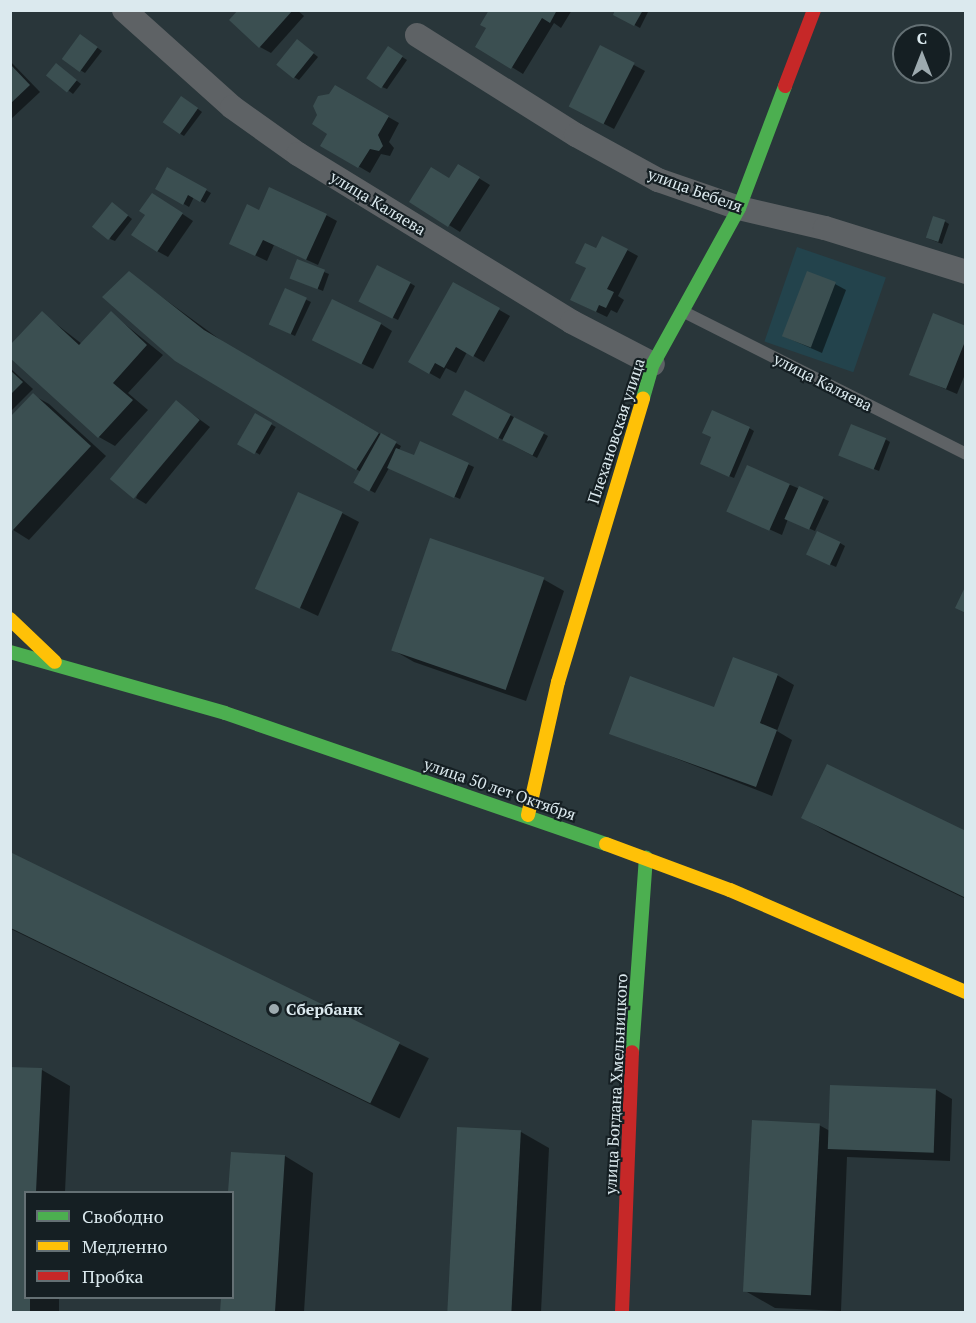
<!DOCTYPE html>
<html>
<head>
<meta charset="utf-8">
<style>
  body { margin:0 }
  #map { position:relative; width:976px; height:1323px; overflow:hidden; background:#29363a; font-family:"PT Serif",serif }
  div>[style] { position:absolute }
  .built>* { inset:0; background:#23434c; transform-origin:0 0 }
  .shadow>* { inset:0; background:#0007; transform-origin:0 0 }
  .building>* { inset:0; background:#3b4f51; transform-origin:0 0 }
  .lane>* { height:12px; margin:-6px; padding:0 6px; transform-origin:6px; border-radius:6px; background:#5e6265 }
  .street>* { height:24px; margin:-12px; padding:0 12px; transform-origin:12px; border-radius:12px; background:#5e6265 }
  .fast>* { height:14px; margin:-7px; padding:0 7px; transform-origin:7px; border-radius:7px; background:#4caf50 }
  .slow>* { height:14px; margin:-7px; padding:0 7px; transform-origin:7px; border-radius:7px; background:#ffc107 }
  .jam>* { height:14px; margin:-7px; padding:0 7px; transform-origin:7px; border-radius:7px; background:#c62828 }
  .dots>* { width:16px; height:16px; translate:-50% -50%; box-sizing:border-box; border:3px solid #151f23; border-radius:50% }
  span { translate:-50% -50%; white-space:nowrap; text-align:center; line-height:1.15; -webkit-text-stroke:4.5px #151f23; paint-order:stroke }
  .street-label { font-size:16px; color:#dbe9ee }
  .poi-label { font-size:16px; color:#dbe9ee; font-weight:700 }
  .left { translate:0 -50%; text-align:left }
  .frame { position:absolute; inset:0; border:12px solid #dbe9ee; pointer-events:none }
  .legend { position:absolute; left:24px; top:1191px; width:210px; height:108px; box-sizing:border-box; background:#151f23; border:2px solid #647074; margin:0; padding:8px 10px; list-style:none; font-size:18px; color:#dbe9ee }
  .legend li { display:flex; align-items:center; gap:12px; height:30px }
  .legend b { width:30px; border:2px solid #647074 }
  .north { position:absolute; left:892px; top:24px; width:60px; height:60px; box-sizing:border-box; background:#151f23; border:2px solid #647074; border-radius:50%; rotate:0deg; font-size:16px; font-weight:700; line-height:24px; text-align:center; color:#dbe9ee }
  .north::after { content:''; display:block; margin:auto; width:21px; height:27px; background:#9daaaf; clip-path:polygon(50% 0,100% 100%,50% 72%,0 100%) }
</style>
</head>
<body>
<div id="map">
  <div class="built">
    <i style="left:797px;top:247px;width:94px;height:100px;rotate:19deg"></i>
  </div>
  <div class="shadow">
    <i style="clip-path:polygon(240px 10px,297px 10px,304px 16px,271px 53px,260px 47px)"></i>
    <i style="clip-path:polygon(491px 10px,572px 10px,561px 28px,554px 23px,523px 74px,477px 46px,488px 28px)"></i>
    <i style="clip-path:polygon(617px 10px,649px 10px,640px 28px,615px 14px)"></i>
    <i style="clip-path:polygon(85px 39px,102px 51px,85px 73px,80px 70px)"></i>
    <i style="clip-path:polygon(302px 44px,318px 57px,299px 80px,294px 77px)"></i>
    <i style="clip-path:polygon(601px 47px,645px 71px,614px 129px,581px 112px)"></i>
    <i style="clip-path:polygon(393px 51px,407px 60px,387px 89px,382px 87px)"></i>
    <i style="clip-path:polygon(10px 61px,40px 92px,10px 120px)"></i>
    <i style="clip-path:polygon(61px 68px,81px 84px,73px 94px,48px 75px)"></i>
    <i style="clip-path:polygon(335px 87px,399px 123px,389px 142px,394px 148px,390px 156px,381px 154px,370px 173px,322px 145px,329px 133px,319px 115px)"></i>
    <i style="clip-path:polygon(186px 100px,202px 112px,184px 136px,179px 133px)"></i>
    <i style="clip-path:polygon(459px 166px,490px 185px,460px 232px,411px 201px,450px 180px)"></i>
    <i style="clip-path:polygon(168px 169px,211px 193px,205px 203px,194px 197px,189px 207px,157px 188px)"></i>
    <i style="clip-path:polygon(163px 201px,193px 221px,168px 257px,157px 251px)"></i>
    <i style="clip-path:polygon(117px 207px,132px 219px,115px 241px,110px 239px)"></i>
    <i style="clip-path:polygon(260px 212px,326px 215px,337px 221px,318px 265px,274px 245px,267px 261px,231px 244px)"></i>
    <i style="clip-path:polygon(944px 221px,949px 224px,942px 244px,927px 238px)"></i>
    <i style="clip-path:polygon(596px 250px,627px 250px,638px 256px,618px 296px,624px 300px,617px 313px,611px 310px,607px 317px,582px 305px)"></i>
    <i style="clip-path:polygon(324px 272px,329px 274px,323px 291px,296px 280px)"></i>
    <i style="clip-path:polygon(129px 273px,226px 344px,401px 446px,399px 450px,414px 457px,420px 443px,474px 467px,460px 499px,389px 468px,375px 493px,360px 485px,361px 472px,176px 360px)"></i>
    <i style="clip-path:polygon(410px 283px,415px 286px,398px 320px,366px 304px)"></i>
    <i style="clip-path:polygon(454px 284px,510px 316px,484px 362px,467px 352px,456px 373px,446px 368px,440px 379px,410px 362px)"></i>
    <i style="clip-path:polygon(835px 284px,846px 290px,822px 353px,783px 336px)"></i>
    <i style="clip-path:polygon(286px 290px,311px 302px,295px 336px,274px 326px)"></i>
    <i style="clip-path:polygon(42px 313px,82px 344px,111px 313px,163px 355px,128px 393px,148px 410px,115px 446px,99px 437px)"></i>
    <i style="clip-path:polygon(381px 324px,392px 331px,373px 369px,325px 346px)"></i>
    <i style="clip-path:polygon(966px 328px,966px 372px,957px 394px,910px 374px)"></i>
    <i style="clip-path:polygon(10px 368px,33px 389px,10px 412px)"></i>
    <i style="clip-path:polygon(33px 395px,49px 404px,106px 456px,29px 540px,10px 528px,10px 419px)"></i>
    <i style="clip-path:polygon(176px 402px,210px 427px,146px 504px,136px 498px)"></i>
    <i style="clip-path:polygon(454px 414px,510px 415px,548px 436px,537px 458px)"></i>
    <i style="left:255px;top:415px;width:24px;height:32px;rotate:30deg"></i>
    <i style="clip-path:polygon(749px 428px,754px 431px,734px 478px,707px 467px,713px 437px)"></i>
    <i style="clip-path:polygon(885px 439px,890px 442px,879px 471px,845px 457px)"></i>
    <i style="clip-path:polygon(747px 467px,829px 501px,815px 531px,788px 519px,782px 535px,728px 511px)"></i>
    <i style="clip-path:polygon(342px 513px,359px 522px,318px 616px,258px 588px)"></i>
    <i style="clip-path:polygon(840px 543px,845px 546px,836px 567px,814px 557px)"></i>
    <i style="clip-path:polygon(543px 579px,564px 591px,526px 701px,414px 662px,393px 650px)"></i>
    <i style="clip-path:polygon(777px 675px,794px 685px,777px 731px,792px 740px,772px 796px,611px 733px,715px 709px)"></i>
    <i style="clip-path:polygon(803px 818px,966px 833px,966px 899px,831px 834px)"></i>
    <i style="left:10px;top:854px;width:466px;height:67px;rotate:26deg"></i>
    <i style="clip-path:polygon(10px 1068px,42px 1070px,70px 1086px,65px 1192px,26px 1192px,26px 1298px,59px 1298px,59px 1312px,10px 1312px)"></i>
    <i style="clip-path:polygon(935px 1089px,952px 1099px,950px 1161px,847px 1157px,841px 1311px,775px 1308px,747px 1292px,819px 1125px,830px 1131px)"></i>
    <i style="clip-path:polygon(458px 1129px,521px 1132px,549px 1148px,541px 1312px,449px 1312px)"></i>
    <i style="clip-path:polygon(232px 1153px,285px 1156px,313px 1173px,304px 1312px,222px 1312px,223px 1298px,232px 1298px)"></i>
  </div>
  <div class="building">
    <i style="clip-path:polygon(238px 10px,293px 10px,259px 48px,229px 20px)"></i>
    <i style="clip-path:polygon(489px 10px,557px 10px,550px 23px,542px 18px,511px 69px,475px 47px,486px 28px,480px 25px)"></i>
    <i style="clip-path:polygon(615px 10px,643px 10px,634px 26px,613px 15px)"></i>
    <i style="left:80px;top:34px;width:22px;height:31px;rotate:36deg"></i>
    <i style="left:297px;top:39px;width:22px;height:33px;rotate:39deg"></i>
    <i style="left:600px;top:45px;width:39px;height:69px;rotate:27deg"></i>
    <i style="left:388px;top:46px;width:18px;height:39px;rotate:34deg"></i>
    <i style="left:56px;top:63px;width:27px;height:16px;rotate:39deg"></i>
    <i style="clip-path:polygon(10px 64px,30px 85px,10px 104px)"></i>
    <i style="clip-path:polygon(335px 85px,389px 116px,378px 135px,383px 146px,379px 151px,370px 149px,358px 168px,320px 146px,327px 134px,312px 124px,317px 115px,313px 106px,318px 96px,329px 94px)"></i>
    <i style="left:181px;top:96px;width:21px;height:32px;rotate:35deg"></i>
    <i style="clip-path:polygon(458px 164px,480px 177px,448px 227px,409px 202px,431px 167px,449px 178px)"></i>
    <i style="clip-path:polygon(167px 167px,207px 189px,200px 202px,188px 195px,183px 205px,155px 189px)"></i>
    <i style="clip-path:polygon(269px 187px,327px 214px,306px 260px,263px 240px,255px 256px,229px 244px,247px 204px,259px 210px)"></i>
    <i style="clip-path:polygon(152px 193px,183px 213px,157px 252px,131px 235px,145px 215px,139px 211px)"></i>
    <i style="left:112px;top:202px;width:21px;height:32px;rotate:39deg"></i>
    <i style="left:933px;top:216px;width:13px;height:23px;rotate:18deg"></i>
    <i style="clip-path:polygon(602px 236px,628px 249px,607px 289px,614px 292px,606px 308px,599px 305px,596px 312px,570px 300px,586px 268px,575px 263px,585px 243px,596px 248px)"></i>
    <i style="left:297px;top:259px;width:30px;height:21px;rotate:21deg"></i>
    <i style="left:377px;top:265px;width:38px;height:41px;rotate:27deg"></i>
    <i style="clip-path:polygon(129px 271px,204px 330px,379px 433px,356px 470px,175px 361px,102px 297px)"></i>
    <i style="left:807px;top:271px;width:31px;height:70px;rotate:21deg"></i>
    <i style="clip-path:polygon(453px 282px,500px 308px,473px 357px,456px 347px,444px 368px,435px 363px,429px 374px,408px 362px)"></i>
    <i style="left:285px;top:288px;width:24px;height:40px;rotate:24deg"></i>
    <i style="left:332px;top:299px;width:55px;height:46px;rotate:26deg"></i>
    <i style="clip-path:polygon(42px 311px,79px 345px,111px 311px,147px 345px,113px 383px,133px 400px,98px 438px,10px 358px,10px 345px)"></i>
    <i style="clip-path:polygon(933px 313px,966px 326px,966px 339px,946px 389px,909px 375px)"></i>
    <i style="clip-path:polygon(10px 370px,23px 382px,10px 395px)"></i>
    <i style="left:465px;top:390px;width:52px;height:28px;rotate:28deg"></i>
    <i style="clip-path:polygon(33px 393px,91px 446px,12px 531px,10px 417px)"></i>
    <i style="left:176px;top:400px;width:31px;height:103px;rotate:40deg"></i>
    <i style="clip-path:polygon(712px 410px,750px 427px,729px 477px,700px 464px,711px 437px,702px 433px)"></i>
    <i style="left:255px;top:413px;width:20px;height:36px;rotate:30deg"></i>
    <i style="left:514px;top:417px;width:34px;height:26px;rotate:27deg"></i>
    <i style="left:851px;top:424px;width:38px;height:34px;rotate:22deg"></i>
    <i style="left:381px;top:433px;width:18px;height:57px;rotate:29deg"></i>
    <i style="clip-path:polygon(420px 441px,469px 463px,454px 498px,387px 468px,396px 448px,414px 455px)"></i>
    <i style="left:747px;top:465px;width:47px;height:51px;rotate:24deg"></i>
    <i style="left:799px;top:486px;width:27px;height:36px;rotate:24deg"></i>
    <i style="left:298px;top:492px;width:49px;height:106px;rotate:24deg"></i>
    <i style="left:817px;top:531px;width:26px;height:26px;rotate:25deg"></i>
    <i style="left:430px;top:538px;width:121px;height:119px;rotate:19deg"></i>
    <i style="clip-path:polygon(966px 585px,966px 613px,955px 608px)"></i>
    <i style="clip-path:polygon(733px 657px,778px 674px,760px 723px,777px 730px,756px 787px,609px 734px,630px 676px,714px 707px)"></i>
    <i style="clip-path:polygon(827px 764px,966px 831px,966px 898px,801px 818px)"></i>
    <i style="left:10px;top:852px;width:434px;height:68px;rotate:26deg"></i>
    <i style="clip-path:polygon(10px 1067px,42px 1068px,36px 1192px,26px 1192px,26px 1298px,30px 1298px,30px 1312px,10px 1312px)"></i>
    <i style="left:830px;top:1085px;width:106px;height:64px;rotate:2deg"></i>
    <i style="left:752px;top:1120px;width:68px;height:172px;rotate:3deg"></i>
    <i style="left:457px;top:1127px;width:64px;height:185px;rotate:3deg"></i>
    <i style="clip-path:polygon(231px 1152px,285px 1155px,275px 1312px,220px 1312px,221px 1298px,232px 1298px,232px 1192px,228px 1192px)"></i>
  </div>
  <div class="lane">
    <i style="left:682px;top:311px;width:318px;rotate:26.7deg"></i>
  </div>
  <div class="street">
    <i style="left:124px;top:10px;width:145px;rotate:41.9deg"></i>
    <i style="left:232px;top:107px;width:81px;rotate:35.5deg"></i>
    <i style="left:298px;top:154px;width:321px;rotate:31.5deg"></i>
    <i style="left:572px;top:322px;width:91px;rotate:27.4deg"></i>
    <i style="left:417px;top:35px;width:188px;rotate:32.2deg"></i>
    <i style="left:576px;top:135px;width:94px;rotate:28.8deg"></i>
    <i style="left:658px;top:180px;width:86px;rotate:19.1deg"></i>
    <i style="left:739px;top:208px;width:88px;rotate:13.1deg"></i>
    <i style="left:825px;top:228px;width:148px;rotate:17.3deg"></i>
  </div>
  <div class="fast">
    <i style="left:643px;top:398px;width:35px;rotate:-74deg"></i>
    <i style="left:653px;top:364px;width:178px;rotate:-61.1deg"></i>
    <i style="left:739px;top:208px;width:130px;rotate:-69.3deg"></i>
    <i style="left:10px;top:652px;width:223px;rotate:15.8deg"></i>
    <i style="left:225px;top:713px;width:403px;rotate:19deg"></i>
    <i style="left:632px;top:1052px;width:195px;rotate:-85.9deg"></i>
  </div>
  <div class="slow">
    <i style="left:10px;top:619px;width:62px;rotate:43.7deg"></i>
    <i style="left:528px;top:815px;width:136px;rotate:-77.3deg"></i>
    <i style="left:558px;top:682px;width:296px;rotate:-73.3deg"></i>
    <i style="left:606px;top:844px;width:132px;rotate:20.4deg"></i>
    <i style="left:730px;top:890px;width:257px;rotate:23.4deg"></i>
  </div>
  <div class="jam">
    <i style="left:785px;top:86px;width:81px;rotate:-69.1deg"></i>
    <i style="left:622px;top:1312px;width:260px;rotate:-87.8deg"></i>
  </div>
  <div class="dots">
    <i style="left:274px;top:1009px;background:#9daaaf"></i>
  </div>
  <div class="street-label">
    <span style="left:695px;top:190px;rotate:20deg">улица Бебеля</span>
    <span style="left:378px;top:203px;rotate:31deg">улица Каляева</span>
    <span style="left:823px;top:382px;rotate:27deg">улица Каляева</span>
    <span style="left:616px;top:431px;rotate:-72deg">Плехановская улица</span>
    <span style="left:500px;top:789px;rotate:19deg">улица 50 лет Октября</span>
    <span style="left:616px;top:1084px;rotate:-87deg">улица Богдана Хмельницкого</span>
  </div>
  <div class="poi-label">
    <span class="left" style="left:286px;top:1009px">Сбербанк</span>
  </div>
  <div class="frame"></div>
  <ul class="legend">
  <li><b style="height:8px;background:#4caf50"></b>Свободно</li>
  <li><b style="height:8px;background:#ffc107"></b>Медленно</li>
  <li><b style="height:8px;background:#c62828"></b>Пробка</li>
  </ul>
  <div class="north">С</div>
</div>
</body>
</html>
